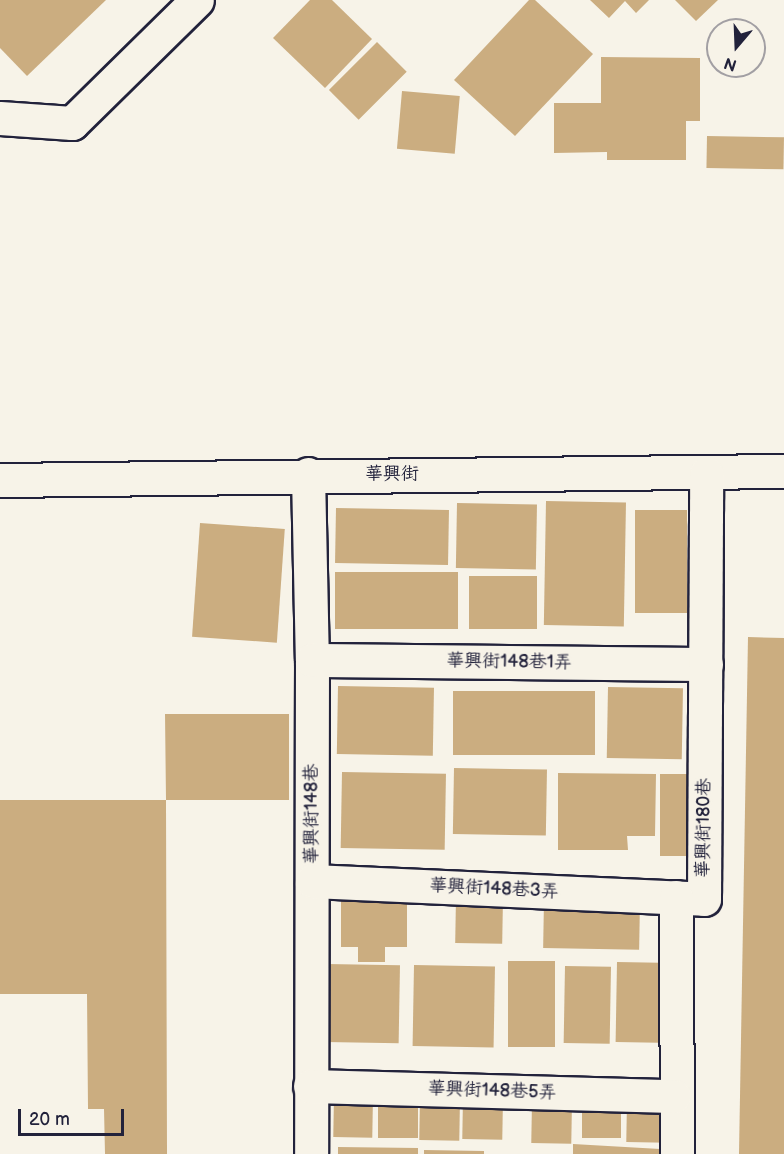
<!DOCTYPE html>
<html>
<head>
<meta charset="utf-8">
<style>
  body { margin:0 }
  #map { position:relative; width:784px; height:1154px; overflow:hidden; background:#f7f3e8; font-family:"Balsamiq Sans","LXGW WenKai TC",sans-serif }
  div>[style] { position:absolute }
  .building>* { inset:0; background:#cbad80; transform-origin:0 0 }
  .roads { filter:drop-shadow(2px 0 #22223b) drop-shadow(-2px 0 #22223b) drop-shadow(0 2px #22223b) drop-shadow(0 -2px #22223b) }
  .minor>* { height:33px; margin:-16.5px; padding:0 16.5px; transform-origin:16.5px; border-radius:16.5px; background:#f7f3e8 }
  span { translate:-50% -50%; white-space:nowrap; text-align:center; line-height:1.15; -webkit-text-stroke:4.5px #f7f3e8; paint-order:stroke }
  .street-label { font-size:18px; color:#22223b }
  .north { position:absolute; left:706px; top:18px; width:60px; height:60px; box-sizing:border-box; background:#f7f3e8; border:2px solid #a29fa3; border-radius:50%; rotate:199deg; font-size:16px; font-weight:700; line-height:24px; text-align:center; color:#22223b }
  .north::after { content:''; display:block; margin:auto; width:21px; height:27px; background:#22223b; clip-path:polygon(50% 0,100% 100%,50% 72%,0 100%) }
  .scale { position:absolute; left:18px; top:1109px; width:106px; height:27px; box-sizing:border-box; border:3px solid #22223b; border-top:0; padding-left:8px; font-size:18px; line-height:21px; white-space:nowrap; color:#22223b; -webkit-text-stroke:4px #f7f3e8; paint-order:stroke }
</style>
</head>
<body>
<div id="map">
  <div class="building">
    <i style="clip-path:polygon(0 0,106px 0,27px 76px,0 48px)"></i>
    <i style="clip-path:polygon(310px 0,332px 0,372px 39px,325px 88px,273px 38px)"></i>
    <i style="clip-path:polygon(529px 0,535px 0,593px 54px,515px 136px,454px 80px)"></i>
    <i style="clip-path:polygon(590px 0,649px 0,636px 13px,625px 1px,609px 18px)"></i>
    <i style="clip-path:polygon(675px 0,718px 0,696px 21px)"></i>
    <i style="left:377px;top:42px;width:42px;height:68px;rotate:45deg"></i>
    <i style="clip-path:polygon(601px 57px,700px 58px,700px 121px,686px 121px,686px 160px,607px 160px,607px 152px,554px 153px,554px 103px,601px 103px)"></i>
    <i style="left:402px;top:91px;width:58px;height:58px;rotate:5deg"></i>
    <i style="left:707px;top:136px;width:77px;height:32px;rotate:1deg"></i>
    <i style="left:546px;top:501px;width:80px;height:124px;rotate:1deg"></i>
    <i style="left:457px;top:503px;width:80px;height:65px;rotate:1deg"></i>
    <i style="left:336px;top:508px;width:113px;height:55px;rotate:1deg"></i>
    <i style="left:635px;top:510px;width:52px;height:103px"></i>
    <i style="left:200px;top:523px;width:85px;height:114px;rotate:4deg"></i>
    <i style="left:335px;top:572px;width:123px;height:57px"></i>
    <i style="left:469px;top:576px;width:68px;height:53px"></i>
    <i style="clip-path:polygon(748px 637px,784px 638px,784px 1154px,739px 1154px)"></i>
    <i style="left:338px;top:686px;width:96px;height:68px;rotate:1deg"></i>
    <i style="left:608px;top:687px;width:75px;height:71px;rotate:1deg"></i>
    <i style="left:453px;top:691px;width:142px;height:64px"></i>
    <i style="clip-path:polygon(165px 714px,289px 714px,289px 800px,166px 800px,167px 1154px,105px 1154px,104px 1109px,88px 1109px,87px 994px,0 994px,0 800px,166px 800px)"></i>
    <i style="left:454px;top:768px;width:93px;height:66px;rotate:1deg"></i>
    <i style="left:342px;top:772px;width:104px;height:76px;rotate:1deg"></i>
    <i style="clip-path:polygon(558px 773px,656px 774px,655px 836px,627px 836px,628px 850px,558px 850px)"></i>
    <i style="left:660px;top:774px;width:40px;height:82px"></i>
    <i style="clip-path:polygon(341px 894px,407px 895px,407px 947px,385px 947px,385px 962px,358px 962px,358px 947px,341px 947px)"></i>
    <i style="left:456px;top:897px;width:47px;height:46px;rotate:1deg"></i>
    <i style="left:544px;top:899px;width:96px;height:49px;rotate:1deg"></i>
    <i style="left:508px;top:961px;width:47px;height:86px"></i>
    <i style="left:617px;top:962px;width:43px;height:80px;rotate:1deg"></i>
    <i style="left:327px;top:964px;width:73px;height:78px;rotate:1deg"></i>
    <i style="left:414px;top:965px;width:81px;height:81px;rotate:1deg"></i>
    <i style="left:565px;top:966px;width:46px;height:77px;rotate:1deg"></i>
    <i style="left:334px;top:1095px;width:39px;height:42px;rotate:1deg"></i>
    <i style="left:378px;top:1097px;width:40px;height:41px"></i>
    <i style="left:463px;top:1097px;width:40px;height:42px;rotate:1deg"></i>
    <i style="left:582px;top:1097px;width:39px;height:41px"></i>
    <i style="left:420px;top:1098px;width:40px;height:42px;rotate:1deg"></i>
    <i style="left:627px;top:1100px;width:41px;height:42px;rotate:1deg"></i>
    <i style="left:532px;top:1101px;width:40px;height:42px;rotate:1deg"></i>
    <i style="clip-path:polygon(573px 1144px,660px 1149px,660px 1154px,573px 1154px)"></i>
    <i style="clip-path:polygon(338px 1147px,418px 1148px,418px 1154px,338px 1154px)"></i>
    <i style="clip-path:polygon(424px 1150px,484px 1151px,484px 1154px,424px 1154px)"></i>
  </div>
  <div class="roads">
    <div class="minor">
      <i style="left:0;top:118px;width:72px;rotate:4deg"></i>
      <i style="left:72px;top:123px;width:175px;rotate:-44.5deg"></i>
      <i style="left:308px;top:474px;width:186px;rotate:88.8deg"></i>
      <i style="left:312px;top:660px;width:494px;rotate:90.1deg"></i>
      <i style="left:0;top:480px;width:784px;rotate:-0.66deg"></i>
      <i style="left:312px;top:660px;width:394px;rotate:0.6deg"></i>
      <i style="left:312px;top:881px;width:392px;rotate:2.6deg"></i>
      <i style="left:704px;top:899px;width:426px;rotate:-89.7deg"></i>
      <i style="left:676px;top:897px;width:257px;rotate:89.8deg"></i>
      <i style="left:310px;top:1086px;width:364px;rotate:1.6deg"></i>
    </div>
  </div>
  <div class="street-label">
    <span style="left:392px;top:474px">華興街</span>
    <span style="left:509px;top:662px;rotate:1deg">華興街148巷1弄</span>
    <span style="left:312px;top:814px;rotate:-90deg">華興街148巷</span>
    <span style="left:704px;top:828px;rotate:-89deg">華興街180巷</span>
    <span style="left:494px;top:889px;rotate:3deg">華興街148巷3弄</span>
    <span style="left:492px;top:1091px;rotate:2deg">華興街148巷5弄</span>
  </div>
  <div class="north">N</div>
  <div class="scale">20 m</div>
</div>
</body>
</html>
